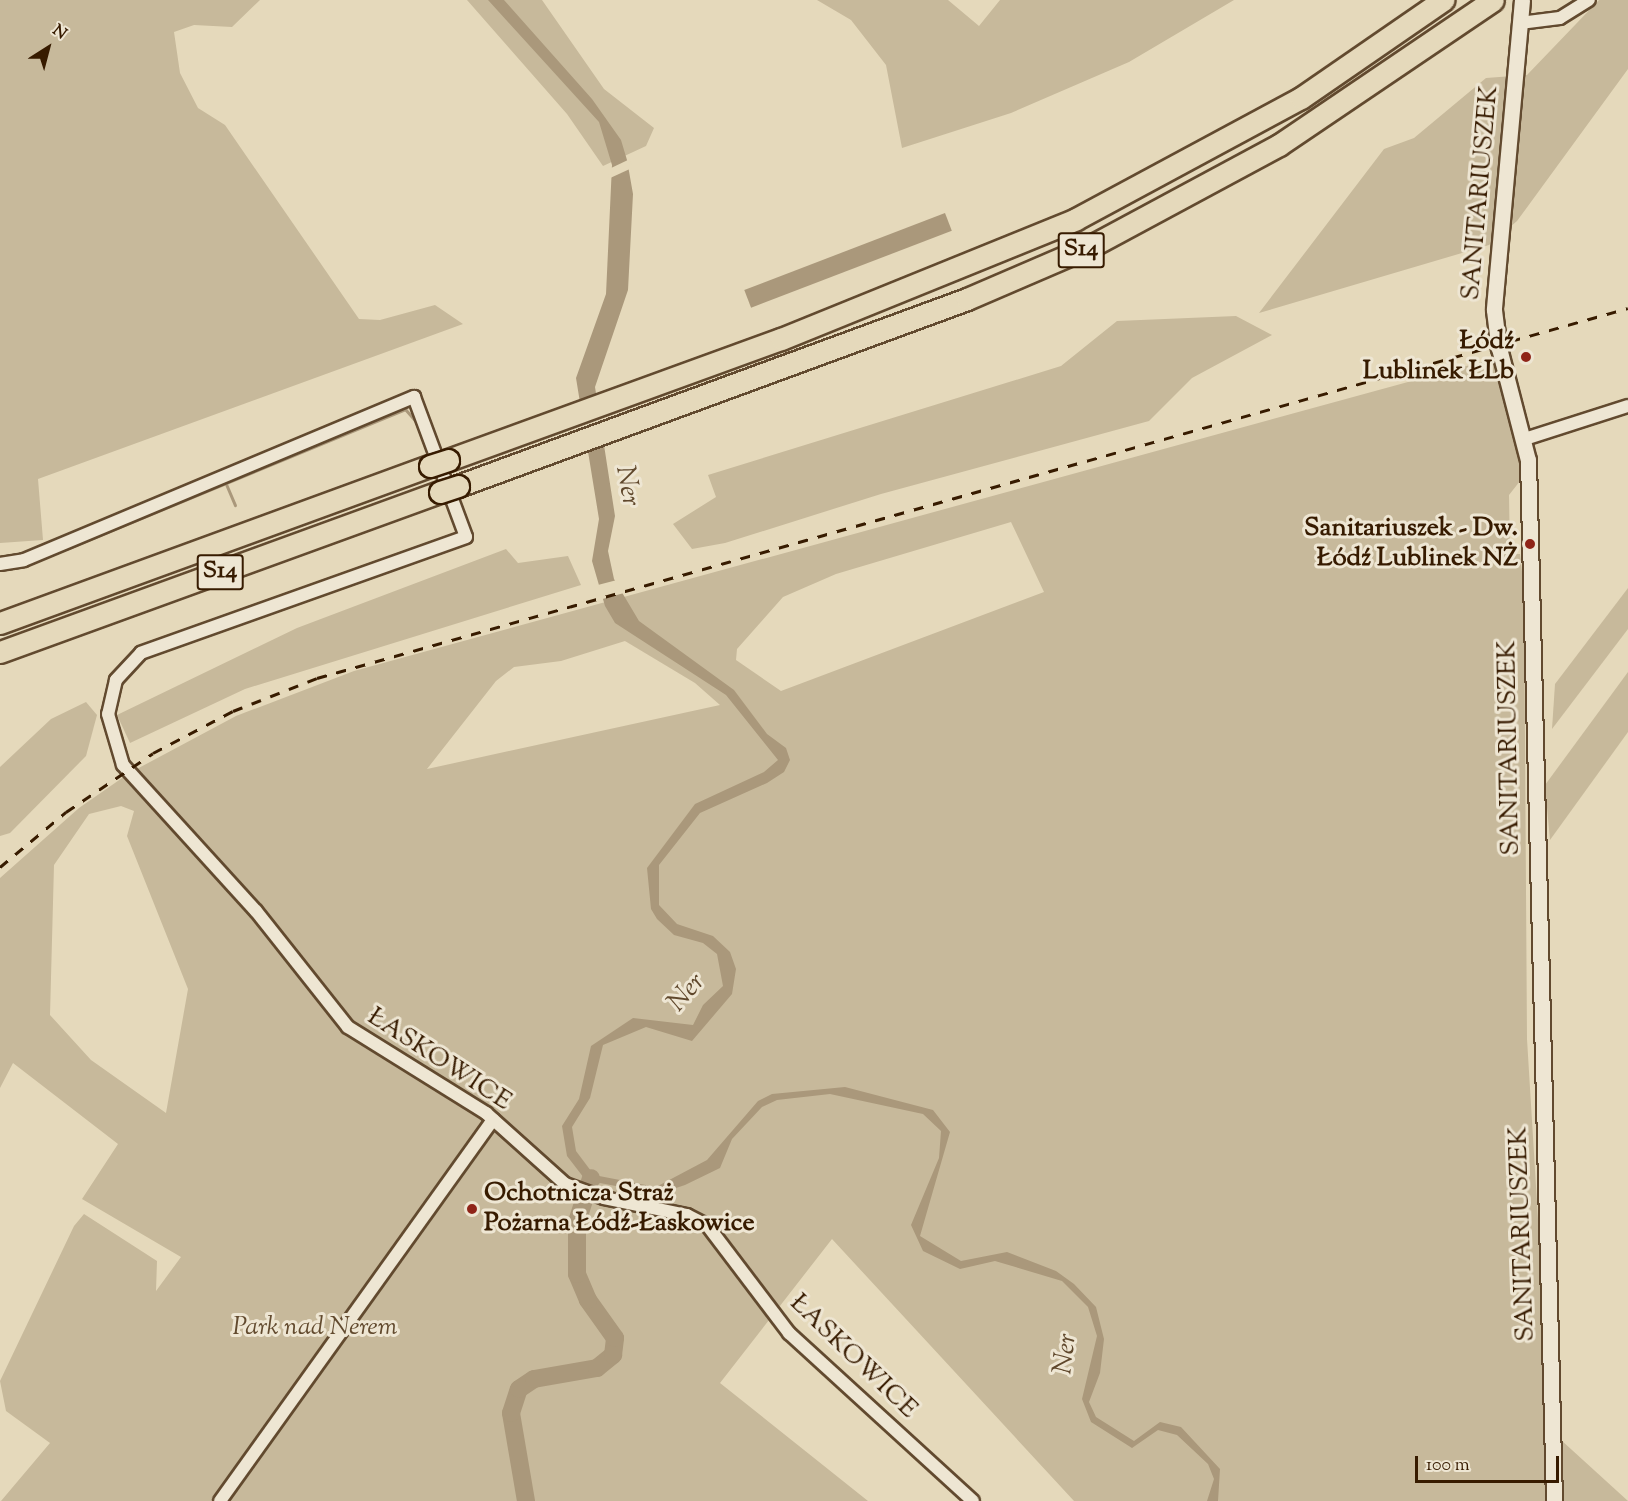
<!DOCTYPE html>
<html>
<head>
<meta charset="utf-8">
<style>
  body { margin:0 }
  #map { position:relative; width:1628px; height:1501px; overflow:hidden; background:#e5d9bb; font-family:"Sorts Mill Goudy",serif }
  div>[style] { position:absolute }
  .green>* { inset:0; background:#c7b99b }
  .water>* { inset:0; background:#aa987b; transform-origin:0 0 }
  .pier>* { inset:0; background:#e5d9bb }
  .stream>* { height:3px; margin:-1.5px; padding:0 1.5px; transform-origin:1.5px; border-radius:1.5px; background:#aa987b }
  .river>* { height:18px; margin:-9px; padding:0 9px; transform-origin:9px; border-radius:9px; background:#aa987b }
  .roads { filter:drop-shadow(2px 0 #624a2f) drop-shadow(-2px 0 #624a2f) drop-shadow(0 2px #624a2f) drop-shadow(0 -2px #624a2f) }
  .minor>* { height:12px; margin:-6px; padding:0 6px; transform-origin:6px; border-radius:6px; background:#eee6d3 }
  .tertiary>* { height:15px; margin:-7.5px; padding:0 7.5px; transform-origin:7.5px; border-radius:7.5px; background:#eee6d3 }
  .motorway>* { height:21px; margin:-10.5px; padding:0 10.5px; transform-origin:10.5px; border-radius:10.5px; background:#e5d9bb }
  .rail>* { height:3px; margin-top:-1.5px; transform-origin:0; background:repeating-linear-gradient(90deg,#371b00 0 10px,transparent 0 20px) }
  .bridges { filter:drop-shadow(2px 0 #371b00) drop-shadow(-2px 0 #371b00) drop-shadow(0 2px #371b00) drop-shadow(0 -2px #371b00) }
  .motorway-bridge>* { height:21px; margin:-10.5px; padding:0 10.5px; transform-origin:10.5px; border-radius:10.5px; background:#e5d9bb }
  .dots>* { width:16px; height:16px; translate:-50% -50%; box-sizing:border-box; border:3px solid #eee6d3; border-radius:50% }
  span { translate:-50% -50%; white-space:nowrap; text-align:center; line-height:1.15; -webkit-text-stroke:6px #eee6d3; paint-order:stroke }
  .shield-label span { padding:2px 4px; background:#eee6d3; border:2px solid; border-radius:4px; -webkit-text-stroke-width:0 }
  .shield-label { font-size:24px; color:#371b00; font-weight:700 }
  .street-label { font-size:26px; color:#371b00 }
  .poi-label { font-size:26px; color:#371b00; font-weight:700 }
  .right { translate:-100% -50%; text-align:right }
  .left { translate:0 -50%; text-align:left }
  .park-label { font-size:26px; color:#624a2e; font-style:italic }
  .water-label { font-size:27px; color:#5f472b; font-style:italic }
  .north { position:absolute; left:18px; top:18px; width:60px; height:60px; -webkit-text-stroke:4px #eee6d3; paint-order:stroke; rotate:36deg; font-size:16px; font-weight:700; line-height:24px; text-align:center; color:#371b00 }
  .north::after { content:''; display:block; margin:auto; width:21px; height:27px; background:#371b00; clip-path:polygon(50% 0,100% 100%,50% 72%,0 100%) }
  .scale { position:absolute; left:1415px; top:1456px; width:144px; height:27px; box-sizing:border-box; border:3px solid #371b00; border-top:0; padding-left:8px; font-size:18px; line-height:21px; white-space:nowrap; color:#371b00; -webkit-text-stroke:4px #eee6d3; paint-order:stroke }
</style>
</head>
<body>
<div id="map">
  <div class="green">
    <i style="clip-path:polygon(0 0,260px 0,232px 27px,194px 25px,174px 32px,180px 73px,198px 108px,225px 125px,359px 319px,380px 320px,435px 305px,463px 324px,38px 479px,43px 540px,0 543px)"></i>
    <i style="clip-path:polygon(467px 0,542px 0,604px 89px,654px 128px,646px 146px,603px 166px,567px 114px)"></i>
    <i style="clip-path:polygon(817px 0,948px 0,979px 26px,1000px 0,1234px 0,1129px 62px,1011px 113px,902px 148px,886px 65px,851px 20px)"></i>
    <i style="clip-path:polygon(1599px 0,1628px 0,1628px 69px,1517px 221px,1489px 245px,1259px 313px,1384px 149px,1414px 138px,1486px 78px,1527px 75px)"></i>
    <i style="clip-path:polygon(1236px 316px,1272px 335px,1192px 378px,1149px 421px,881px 494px,725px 543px,692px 549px,673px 524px,716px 497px,708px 475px,1061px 366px,1117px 321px)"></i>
    <i style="clip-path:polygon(evenodd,1492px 359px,1520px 440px,1520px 481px,1509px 495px,1510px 554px,1520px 554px,1524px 589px,1527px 1039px,1552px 1448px,1561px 1449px,1561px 1440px,1628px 1501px,1074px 1501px,832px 1239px,720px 1383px,868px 1501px,1px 1501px,50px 1443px,6px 1411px,0 1381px,74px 1226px,84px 1214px,157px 1261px,156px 1291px,181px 1257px,82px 1199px,118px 1144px,13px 1063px,0 1088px,0 878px,79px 808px,125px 776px,148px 803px,155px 799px,135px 770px,236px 716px,354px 671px,1492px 359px,1011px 522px,1044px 592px,781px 691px,736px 660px,737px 649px,783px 597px,836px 574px,1011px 522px,1492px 359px,625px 641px,695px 683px,720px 705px,427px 769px,496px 681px,514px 667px,561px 661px,625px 641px,1492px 359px,121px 806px,134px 811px,127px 836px,188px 989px,166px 1113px,91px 1060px,50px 1015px,54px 865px,89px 814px,121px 806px)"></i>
    <i style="clip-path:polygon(506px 549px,518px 563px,568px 556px,581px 585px,245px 689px,130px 743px,117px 715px,297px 628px)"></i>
    <i style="clip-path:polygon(1628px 588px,1628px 629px,1552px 729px,1555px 684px)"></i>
    <i style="clip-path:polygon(1628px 672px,1628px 732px,1550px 840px,1545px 785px)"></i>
    <i style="clip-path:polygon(86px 702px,97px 715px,86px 756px,10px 833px,0 836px,0 767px,51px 719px)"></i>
  </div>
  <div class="water">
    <i style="clip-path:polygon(488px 0,504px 0,592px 99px,621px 140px,627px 160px,633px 194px,628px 290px,595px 387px,615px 516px,608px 551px,614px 579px,639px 621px,734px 690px,767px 734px,786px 748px,790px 760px,784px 772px,767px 783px,700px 813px,659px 865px,659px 905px,677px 924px,713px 936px,730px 952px,736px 969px,732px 994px,692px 1041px,646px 1027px,603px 1045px,590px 1098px,572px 1127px,576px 1151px,594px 1175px,656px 1187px,707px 1160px,758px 1101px,772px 1094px,845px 1087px,933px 1110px,950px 1132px,920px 1236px,961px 1261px,1007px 1252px,1056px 1271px,1074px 1284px,1096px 1307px,1104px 1339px,1100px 1373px,1089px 1402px,1096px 1417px,1134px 1441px,1160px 1422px,1181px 1427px,1220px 1469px,1218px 1501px,1207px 1501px,1214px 1479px,1208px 1464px,1177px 1435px,1158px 1430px,1132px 1448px,1091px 1422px,1082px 1399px,1097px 1336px,1088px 1307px,1062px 1281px,995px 1261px,960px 1269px,923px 1251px,911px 1225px,939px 1158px,941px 1131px,923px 1114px,830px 1094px,777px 1100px,762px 1107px,732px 1139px,720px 1168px,685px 1185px,658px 1194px,600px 1183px,589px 1191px,582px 1189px,584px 1178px,567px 1156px,562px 1126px,579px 1099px,591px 1046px,633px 1018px,693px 1025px,703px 1005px,723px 986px,717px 954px,703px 943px,674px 935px,657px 919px,651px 909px,647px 868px,695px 804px,764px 772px,778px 760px,726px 695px,615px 623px,605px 606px,592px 561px,599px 519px,576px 378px,606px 294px,612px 165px,599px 122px)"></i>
    <i style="left:945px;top:213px;width:19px;height:215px;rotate:69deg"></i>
  </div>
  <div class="pier">
    <i style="clip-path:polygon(630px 159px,632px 168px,608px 179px,609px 169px)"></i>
    <i style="clip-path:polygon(599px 394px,605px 444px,581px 453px,575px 402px)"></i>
    <i style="clip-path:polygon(617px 580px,624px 593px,599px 600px,594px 586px)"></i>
  </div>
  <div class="stream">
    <i style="left:226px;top:484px;width:23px;rotate:67deg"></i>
    <i style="left:66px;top:549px;width:367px;rotate:-22.4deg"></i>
    <i style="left:405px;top:409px;width:18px;rotate:49deg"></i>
  </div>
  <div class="river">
    <i style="left:526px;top:1501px;width:89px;rotate:-99.7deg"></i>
    <i style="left:511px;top:1413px;width:25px;rotate:-72deg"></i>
    <i style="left:519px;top:1389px;width:18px;rotate:-34deg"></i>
    <i style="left:534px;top:1379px;width:64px;rotate:-9.9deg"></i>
    <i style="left:597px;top:1368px;width:21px;rotate:-39deg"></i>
    <i style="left:613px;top:1355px;width:17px;rotate:-83deg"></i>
    <i style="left:615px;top:1338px;width:47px;rotate:-125.4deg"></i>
    <i style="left:588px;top:1300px;width:28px;rotate:-113deg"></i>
    <i style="left:577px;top:1274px;width:52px;rotate:-90deg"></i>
    <i style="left:577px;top:1222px;width:46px;rotate:-72.3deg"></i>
  </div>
  <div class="roads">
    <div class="minor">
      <i style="left:1520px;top:23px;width:40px;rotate:-7.1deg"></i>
      <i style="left:1560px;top:18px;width:34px;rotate:-32deg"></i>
      <i style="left:1525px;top:439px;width:108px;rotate:-17.8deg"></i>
      <i style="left:0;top:564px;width:24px;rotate:-9deg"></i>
      <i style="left:24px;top:560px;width:423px;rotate:-22.7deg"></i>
      <i style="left:414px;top:397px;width:149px;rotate:69.6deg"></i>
      <i style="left:466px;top:537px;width:345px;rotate:160.4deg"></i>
      <i style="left:141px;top:653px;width:37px;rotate:133deg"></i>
      <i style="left:116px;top:680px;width:35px;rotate:103deg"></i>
      <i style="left:108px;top:714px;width:53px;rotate:73.6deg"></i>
      <i style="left:123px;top:765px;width:197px;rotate:47.7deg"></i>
      <i style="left:256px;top:911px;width:148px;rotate:51.6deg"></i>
      <i style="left:348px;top:1027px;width:163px;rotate:31.9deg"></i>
      <i style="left:486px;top:1113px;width:106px;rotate:41.9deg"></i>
      <i style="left:565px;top:1184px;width:41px;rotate:19.7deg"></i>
      <i style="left:604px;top:1198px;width:85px;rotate:11.6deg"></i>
      <i style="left:687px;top:1215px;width:22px;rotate:27deg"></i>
      <i style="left:707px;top:1225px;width:136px;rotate:52.8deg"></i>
      <i style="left:789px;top:1333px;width:249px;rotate:42.4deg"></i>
      <i style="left:220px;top:1501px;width:469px;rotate:-54.4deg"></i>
    </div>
    <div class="tertiary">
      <i style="left:1522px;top:0;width:311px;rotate:95.2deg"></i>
      <i style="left:1494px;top:310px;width:38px;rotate:83deg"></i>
      <i style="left:1499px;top:348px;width:116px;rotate:75.5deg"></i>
      <i style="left:1528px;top:460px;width:1041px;rotate:88.57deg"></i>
    </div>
    <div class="motorway">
      <i style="left:448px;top:460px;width:354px;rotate:-20deg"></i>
      <i style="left:781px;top:339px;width:318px;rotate:-22.1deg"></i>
      <i style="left:1076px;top:219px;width:255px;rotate:-28.3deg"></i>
      <i style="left:1301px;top:98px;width:173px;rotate:-34.6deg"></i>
      <i style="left:458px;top:486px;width:542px;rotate:-20.17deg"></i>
      <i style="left:967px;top:299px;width:139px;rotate:-23.3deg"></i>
      <i style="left:1095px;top:244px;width:209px;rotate:-28.3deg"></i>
      <i style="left:1279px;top:145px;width:258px;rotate:-34.1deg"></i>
      <i style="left:0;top:623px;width:458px;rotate:-20.1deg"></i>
      <i style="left:0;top:652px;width:468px;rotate:-20deg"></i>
    </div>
  </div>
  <div class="rail">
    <i style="left:0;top:867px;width:86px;rotate:-39.8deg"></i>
    <i style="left:66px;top:812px;width:105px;rotate:-34.1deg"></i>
    <i style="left:153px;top:753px;width:90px;rotate:-27.7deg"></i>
    <i style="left:233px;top:711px;width:90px;rotate:-21.4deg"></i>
    <i style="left:317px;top:678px;width:1362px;rotate:-15.76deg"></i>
  </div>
  <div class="bridges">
    <div class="motorway-bridge">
      <i style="left:430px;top:466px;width:19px;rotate:-18deg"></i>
      <i style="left:440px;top:492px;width:19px;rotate:-18deg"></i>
    </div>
  </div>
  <div class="dots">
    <i style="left:1526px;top:357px;background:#8f2418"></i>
    <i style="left:1530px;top:544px;background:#8f2418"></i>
    <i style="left:472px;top:1209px;background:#8f2418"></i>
  </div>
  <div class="shield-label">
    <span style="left:1081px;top:250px">S14</span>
    <span style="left:220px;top:572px">S14</span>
  </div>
  <div class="street-label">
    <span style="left:1481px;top:193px;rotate:-85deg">SANITARIUSZEK</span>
    <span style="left:1510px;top:748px;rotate:-91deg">SANITARIUSZEK</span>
    <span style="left:439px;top:1060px;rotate:33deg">ŁASKOWICE</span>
    <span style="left:1523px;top:1234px;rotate:-92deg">SANITARIUSZEK</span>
    <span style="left:853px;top:1357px;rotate:44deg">ŁASKOWICE</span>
  </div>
  <div class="poi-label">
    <span class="right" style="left:1514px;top:357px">Łódź<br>Lublinek ŁLb</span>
    <span class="right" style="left:1518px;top:544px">Sanitariuszek - Dw.<br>Łódź Lublinek NŻ</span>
    <span class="left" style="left:484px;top:1209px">Ochotnicza Straż<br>Pożarna Łódź-Łaskowice</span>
  </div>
  <div class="park-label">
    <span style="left:315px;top:1328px">Park nad Nerem</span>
  </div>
  <div class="water-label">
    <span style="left:627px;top:486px;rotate:80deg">Ner</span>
    <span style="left:687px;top:993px;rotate:-49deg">Ner</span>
    <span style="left:1066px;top:1354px;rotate:-83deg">Ner</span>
  </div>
  <div class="north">N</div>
  <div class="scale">100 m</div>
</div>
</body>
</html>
